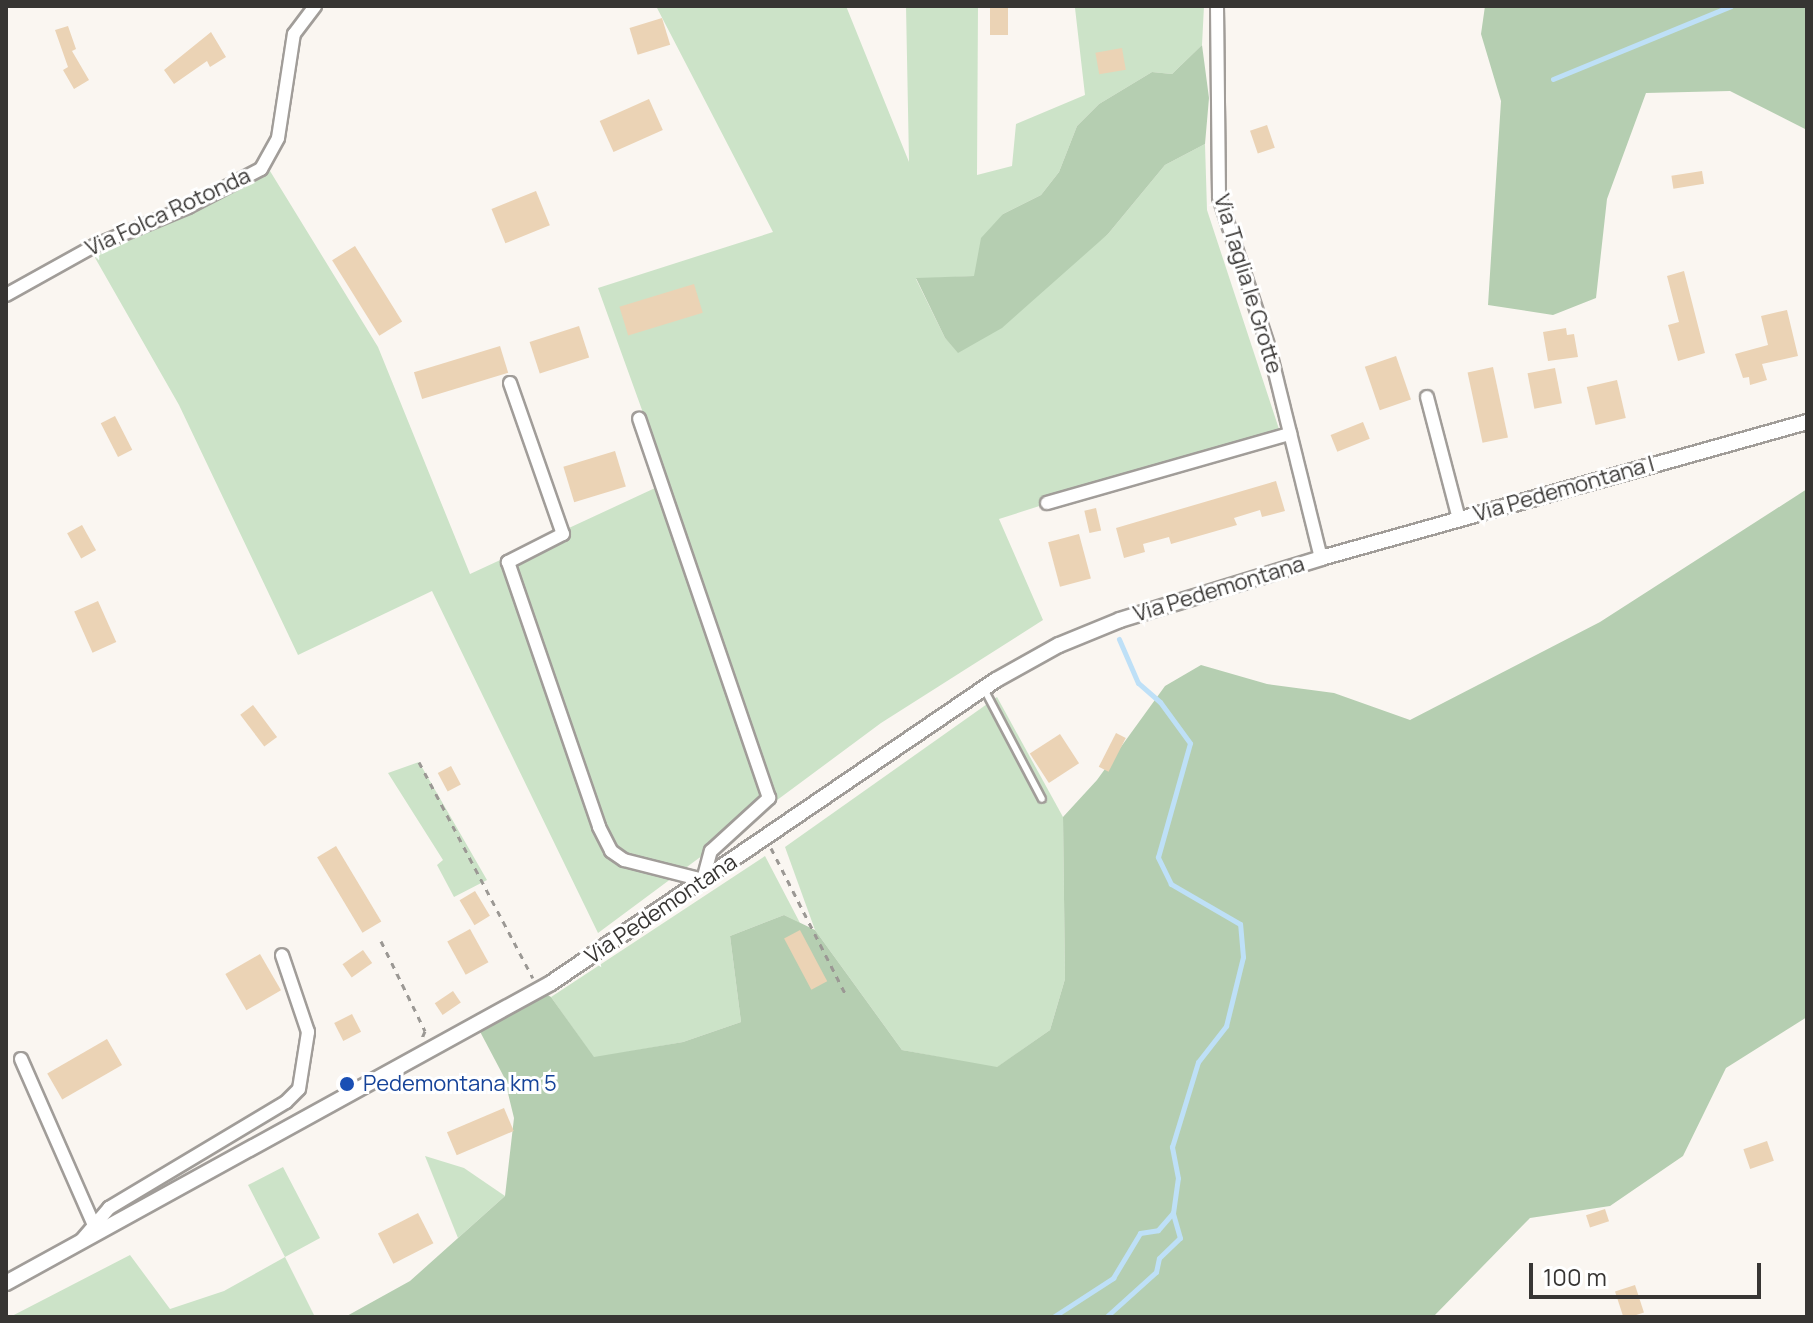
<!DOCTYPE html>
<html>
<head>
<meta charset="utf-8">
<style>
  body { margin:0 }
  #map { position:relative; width:1813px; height:1323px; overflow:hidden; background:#faf6f1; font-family:Manrope,sans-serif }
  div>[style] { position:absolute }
  .green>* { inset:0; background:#cce3c8 }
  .forest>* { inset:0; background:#b5ceb1 }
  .stream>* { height:5px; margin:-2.5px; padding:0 2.5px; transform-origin:2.5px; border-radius:2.5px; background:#bee0f7 }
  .building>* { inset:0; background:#ebd3b5; transform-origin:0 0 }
  .path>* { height:3px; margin-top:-1.5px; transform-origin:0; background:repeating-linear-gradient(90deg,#9b9894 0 6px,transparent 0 12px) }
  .roads { filter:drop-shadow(2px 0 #a19d99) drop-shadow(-2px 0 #a19d99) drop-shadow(0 2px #a19d99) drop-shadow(0 -2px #a19d99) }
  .service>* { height:6px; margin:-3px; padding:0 3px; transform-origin:3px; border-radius:3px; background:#fff }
  .minor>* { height:12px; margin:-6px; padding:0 6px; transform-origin:6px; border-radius:6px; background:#fff }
  .tertiary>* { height:14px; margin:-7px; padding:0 7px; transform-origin:7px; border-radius:7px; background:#fff }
  .dots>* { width:22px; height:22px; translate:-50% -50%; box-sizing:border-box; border:4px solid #fff; border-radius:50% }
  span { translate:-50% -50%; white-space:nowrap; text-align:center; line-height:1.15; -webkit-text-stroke:6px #fff; paint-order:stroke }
  .street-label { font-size:22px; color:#373533 }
  .transit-label { font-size:22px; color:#164399 }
  .left { translate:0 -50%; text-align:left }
  .frame { position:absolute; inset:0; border:8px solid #373533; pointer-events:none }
  .scale { position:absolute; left:1529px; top:1263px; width:232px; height:36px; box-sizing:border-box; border:4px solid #373533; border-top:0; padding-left:10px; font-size:24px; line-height:28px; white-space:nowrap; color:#373533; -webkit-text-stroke:6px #fff; paint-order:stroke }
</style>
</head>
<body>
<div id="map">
  <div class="green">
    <i style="clip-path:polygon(656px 6px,846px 6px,909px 162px,906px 6px,978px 6px,977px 175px,1012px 166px,1016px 124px,1085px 95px,1075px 8px,1056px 6px,1204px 6px,1202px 45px,1172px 74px,1152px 72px,1099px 104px,1077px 126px,1059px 172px,1041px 195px,1003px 214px,975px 276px,916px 279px,945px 338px,958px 352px,1108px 234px,1165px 165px,1205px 144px,1207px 210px,1279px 429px,999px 519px,1043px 620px,881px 723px,598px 933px,432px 591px,298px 655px,179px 405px,94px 256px,270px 171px,378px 347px,470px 574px,668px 482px,598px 288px,773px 232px)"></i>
    <i style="clip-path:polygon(997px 697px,1063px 817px,1065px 979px,1050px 1030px,996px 1068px,902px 1050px,815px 930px,785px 847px)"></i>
    <i style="clip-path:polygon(419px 762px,487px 880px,454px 897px,437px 865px,443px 860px,388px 773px)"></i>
    <i style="clip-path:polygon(765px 856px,800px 923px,784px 915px,730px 936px,741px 1022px,683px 1042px,594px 1058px,551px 997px)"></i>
    <i style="clip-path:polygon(425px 1156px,464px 1168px,505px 1196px,458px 1238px)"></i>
    <i style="clip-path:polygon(283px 1167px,320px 1238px,285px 1257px,315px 1317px,10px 1317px,130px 1255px,170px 1309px,224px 1291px,285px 1257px,248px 1185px)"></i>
  </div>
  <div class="forest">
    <i style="clip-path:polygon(1485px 6px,1807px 6px,1807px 130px,1730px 91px,1646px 93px,1607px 199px,1596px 298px,1553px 315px,1488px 305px,1501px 101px,1481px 34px)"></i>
    <i style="clip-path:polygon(1202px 45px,1209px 98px,1205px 144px,1165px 165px,1108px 234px,1002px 328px,958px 353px,945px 338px,916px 278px,974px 276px,981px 238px,1003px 214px,1041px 195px,1059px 172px,1077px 126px,1099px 104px,1152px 72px,1172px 74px)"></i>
    <i style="clip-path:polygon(1807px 489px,1807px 1017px,1726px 1068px,1683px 1156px,1610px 1206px,1530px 1218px,1433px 1317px,345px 1317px,410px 1281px,505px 1196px,514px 1118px,504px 1077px,476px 1024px,539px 990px,551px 997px,594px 1057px,683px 1042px,741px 1022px,730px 936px,784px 915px,815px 930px,902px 1050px,997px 1067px,1050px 1030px,1065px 979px,1063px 817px,1097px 780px,1165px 686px,1201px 665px,1267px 684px,1334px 693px,1410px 720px,1600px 622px)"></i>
  </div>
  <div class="stream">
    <i style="left:1553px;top:79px;width:192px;rotate:-22.3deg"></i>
    <i style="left:1053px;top:1317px;width:72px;rotate:-33deg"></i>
    <i style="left:1113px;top:1278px;width:52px;rotate:-59deg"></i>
    <i style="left:1140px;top:1233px;width:18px;rotate:-9deg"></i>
    <i style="left:1158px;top:1230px;width:23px;rotate:-49deg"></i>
    <i style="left:1106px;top:1317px;width:67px;rotate:-42deg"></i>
    <i style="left:1156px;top:1272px;width:14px;rotate:-78deg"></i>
    <i style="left:1159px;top:1258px;width:29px;rotate:-44deg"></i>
    <i style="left:1180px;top:1238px;width:26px;rotate:-106deg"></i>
    <i style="left:1173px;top:1213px;width:35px;rotate:-82deg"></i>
    <i style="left:1178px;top:1178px;width:32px;rotate:-101deg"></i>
    <i style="left:1172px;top:1147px;width:89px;rotate:-73deg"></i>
    <i style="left:1198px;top:1062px;width:46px;rotate:-52.1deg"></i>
    <i style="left:1226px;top:1026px;width:71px;rotate:-76.2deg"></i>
    <i style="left:1243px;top:957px;width:33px;rotate:-95deg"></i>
    <i style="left:1240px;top:924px;width:80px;rotate:-149.9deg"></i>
    <i style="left:1171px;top:884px;width:30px;rotate:-116deg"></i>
    <i style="left:1158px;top:857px;width:118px;rotate:-74.3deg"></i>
    <i style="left:1190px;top:743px;width:51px;rotate:-126.2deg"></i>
    <i style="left:1160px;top:702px;width:29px;rotate:-139deg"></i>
    <i style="left:1138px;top:683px;width:48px;rotate:-113.4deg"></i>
  </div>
  <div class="building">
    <i style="left:990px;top:6px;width:18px;height:29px"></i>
    <i style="left:662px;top:18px;width:28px;height:34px;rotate:73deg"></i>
    <i style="clip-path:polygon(68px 26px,76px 49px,72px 51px,89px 80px,74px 89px,63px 70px,68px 67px,55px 30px)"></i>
    <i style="clip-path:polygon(211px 32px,226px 57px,210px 67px,207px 61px,174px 84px,164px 70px)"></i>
    <i style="left:1122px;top:48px;width:22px;height:27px;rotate:80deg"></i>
    <i style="left:649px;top:99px;width:34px;height:54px;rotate:66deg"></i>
    <i style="left:1267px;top:125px;width:24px;height:18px;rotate:71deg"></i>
    <i style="left:1702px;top:171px;width:13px;height:31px;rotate:81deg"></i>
    <i style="left:536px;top:191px;width:37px;height:48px;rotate:68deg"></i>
    <i style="left:355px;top:246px;width:89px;height:27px;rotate:58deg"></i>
    <i style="clip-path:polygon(1684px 271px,1705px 353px,1678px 361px,1668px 325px,1679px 322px,1667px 276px)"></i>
    <i style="left:694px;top:284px;width:30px;height:78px;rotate:73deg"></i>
    <i style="clip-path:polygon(1787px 310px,1798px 356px,1762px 364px,1767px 380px,1750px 385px,1749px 377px,1743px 378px,1735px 354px,1768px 345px,1761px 316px)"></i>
    <i style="left:579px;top:326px;width:33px;height:52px;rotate:72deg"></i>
    <i style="clip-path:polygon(1566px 328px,1567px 335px,1574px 334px,1578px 357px,1548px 361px,1543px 332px)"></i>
    <i style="left:500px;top:346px;width:28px;height:90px;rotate:73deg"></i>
    <i style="left:1396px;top:356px;width:46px;height:33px;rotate:71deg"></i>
    <i style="left:1493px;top:367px;width:72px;height:26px;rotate:78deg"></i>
    <i style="left:1555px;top:368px;width:36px;height:28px;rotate:79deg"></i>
    <i style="left:1617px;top:380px;width:39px;height:31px;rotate:77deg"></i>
    <i style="left:115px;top:416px;width:38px;height:16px;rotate:63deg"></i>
    <i style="left:1363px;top:422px;width:18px;height:35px;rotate:68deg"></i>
    <i style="left:615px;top:451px;width:37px;height:54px;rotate:73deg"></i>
    <i style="clip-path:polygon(1276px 481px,1285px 511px,1262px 517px,1260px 510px,1234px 518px,1237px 525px,1171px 544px,1169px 537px,1143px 544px,1145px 552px,1124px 558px,1116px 528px)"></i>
    <i style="left:1096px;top:508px;width:23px;height:12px;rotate:77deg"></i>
    <i style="left:82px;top:525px;width:29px;height:17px;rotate:61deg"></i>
    <i style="left:1079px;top:534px;width:46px;height:32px;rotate:75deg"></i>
    <i style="left:98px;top:601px;width:45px;height:26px;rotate:66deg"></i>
    <i style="left:253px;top:705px;width:40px;height:16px;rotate:53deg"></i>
    <i style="left:1116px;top:733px;width:11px;height:38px;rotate:27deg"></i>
    <i style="left:1060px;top:734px;width:35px;height:36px;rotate:57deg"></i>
    <i style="left:451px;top:766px;width:21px;height:15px;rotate:62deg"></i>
    <i style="left:336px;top:846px;width:88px;height:22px;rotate:59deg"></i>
    <i style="left:475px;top:891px;width:29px;height:18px;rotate:59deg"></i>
    <i style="left:470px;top:929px;width:38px;height:26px;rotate:61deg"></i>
    <i style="left:800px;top:930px;width:58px;height:18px;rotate:62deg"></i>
    <i style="left:363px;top:950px;width:16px;height:25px;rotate:55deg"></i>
    <i style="left:260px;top:954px;width:42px;height:40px;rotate:60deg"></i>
    <i style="left:453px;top:991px;width:14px;height:22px;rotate:56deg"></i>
    <i style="left:352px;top:1014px;width:20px;height:20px;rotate:63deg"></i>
    <i style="left:107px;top:1039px;width:30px;height:69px;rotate:60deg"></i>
    <i style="left:504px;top:1108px;width:25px;height:62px;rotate:67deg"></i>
    <i style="left:1767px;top:1141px;width:21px;height:25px;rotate:71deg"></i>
    <i style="left:1605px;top:1209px;width:13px;height:20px;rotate:72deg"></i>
    <i style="left:418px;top:1213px;width:34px;height:45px;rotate:63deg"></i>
    <i style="left:1635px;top:1285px;width:29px;height:21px;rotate:72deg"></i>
  </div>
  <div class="path">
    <i style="left:419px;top:762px;width:244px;rotate:62.2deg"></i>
    <i style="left:771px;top:848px;width:167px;rotate:63deg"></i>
    <i style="left:381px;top:941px;width:100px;rotate:63.9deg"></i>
    <i style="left:425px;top:1031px;width:8px;rotate:113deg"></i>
  </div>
  <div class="roads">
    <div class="service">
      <i style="left:984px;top:689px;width:124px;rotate:62.2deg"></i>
    </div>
    <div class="minor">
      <i style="left:1217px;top:6px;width:191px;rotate:89.4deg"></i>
      <i style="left:1219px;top:197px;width:159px;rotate:71.7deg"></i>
      <i style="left:1269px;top:348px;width:216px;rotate:76.1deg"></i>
      <i style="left:6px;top:295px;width:101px;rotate:-29.1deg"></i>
      <i style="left:94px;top:246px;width:102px;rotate:-22.5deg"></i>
      <i style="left:188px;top:207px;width:82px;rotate:-27.5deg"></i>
      <i style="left:261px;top:169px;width:35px;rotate:-61deg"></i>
      <i style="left:278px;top:138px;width:105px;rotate:-81.3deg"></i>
      <i style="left:294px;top:34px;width:35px;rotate:-53deg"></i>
      <i style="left:510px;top:383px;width:160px;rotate:70.7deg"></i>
      <i style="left:563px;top:534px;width:62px;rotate:153deg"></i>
      <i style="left:508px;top:562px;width:280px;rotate:71deg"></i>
      <i style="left:599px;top:827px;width:27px;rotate:63deg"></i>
      <i style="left:611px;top:851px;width:16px;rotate:35deg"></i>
      <i style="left:624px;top:860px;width:81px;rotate:14.2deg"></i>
      <i style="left:703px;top:880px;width:30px;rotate:-75deg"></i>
      <i style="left:711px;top:851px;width:79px;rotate:-42.4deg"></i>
      <i style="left:769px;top:798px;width:401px;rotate:-108.9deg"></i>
      <i style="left:1427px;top:397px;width:126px;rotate:75.3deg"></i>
      <i style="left:1047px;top:503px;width:253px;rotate:-15.9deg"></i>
      <i style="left:21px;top:1059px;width:179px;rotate:66.3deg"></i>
      <i style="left:80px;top:1242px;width:45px;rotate:-49.5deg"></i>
      <i style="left:109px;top:1208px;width:206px;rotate:-30.9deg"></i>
      <i style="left:286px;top:1102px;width:18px;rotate:-45deg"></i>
      <i style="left:299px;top:1089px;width:58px;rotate:-81deg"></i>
      <i style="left:308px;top:1032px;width:81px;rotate:-108.7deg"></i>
    </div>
    <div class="tertiary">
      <i style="left:6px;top:1283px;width:622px;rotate:-28.83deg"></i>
      <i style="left:551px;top:983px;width:538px;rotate:-34.25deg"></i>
      <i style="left:996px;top:680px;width:72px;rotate:-29.1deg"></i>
      <i style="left:1059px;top:645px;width:66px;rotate:-22.3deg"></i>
      <i style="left:1120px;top:620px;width:210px;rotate:-17.1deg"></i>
      <i style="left:1321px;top:558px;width:505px;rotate:-15.63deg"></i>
    </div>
  </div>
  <div class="dots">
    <i style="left:347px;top:1084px;background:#1a4fb4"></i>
  </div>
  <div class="street-label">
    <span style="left:168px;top:212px;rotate:-25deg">Via Folca Rotonda</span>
    <span style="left:1248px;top:284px;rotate:73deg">Via Taglia le Grotte</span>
    <span style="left:1564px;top:489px;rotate:-16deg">Via Pedemontana I</span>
    <span style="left:1219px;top:589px;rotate:-17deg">Via Pedemontana</span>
    <span style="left:661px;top:909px;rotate:-34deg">Via Pedemontana</span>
  </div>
  <div class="transit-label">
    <span class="left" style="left:363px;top:1084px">Pedemontana km 5</span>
  </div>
  <div class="frame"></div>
  <div class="scale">100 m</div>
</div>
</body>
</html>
